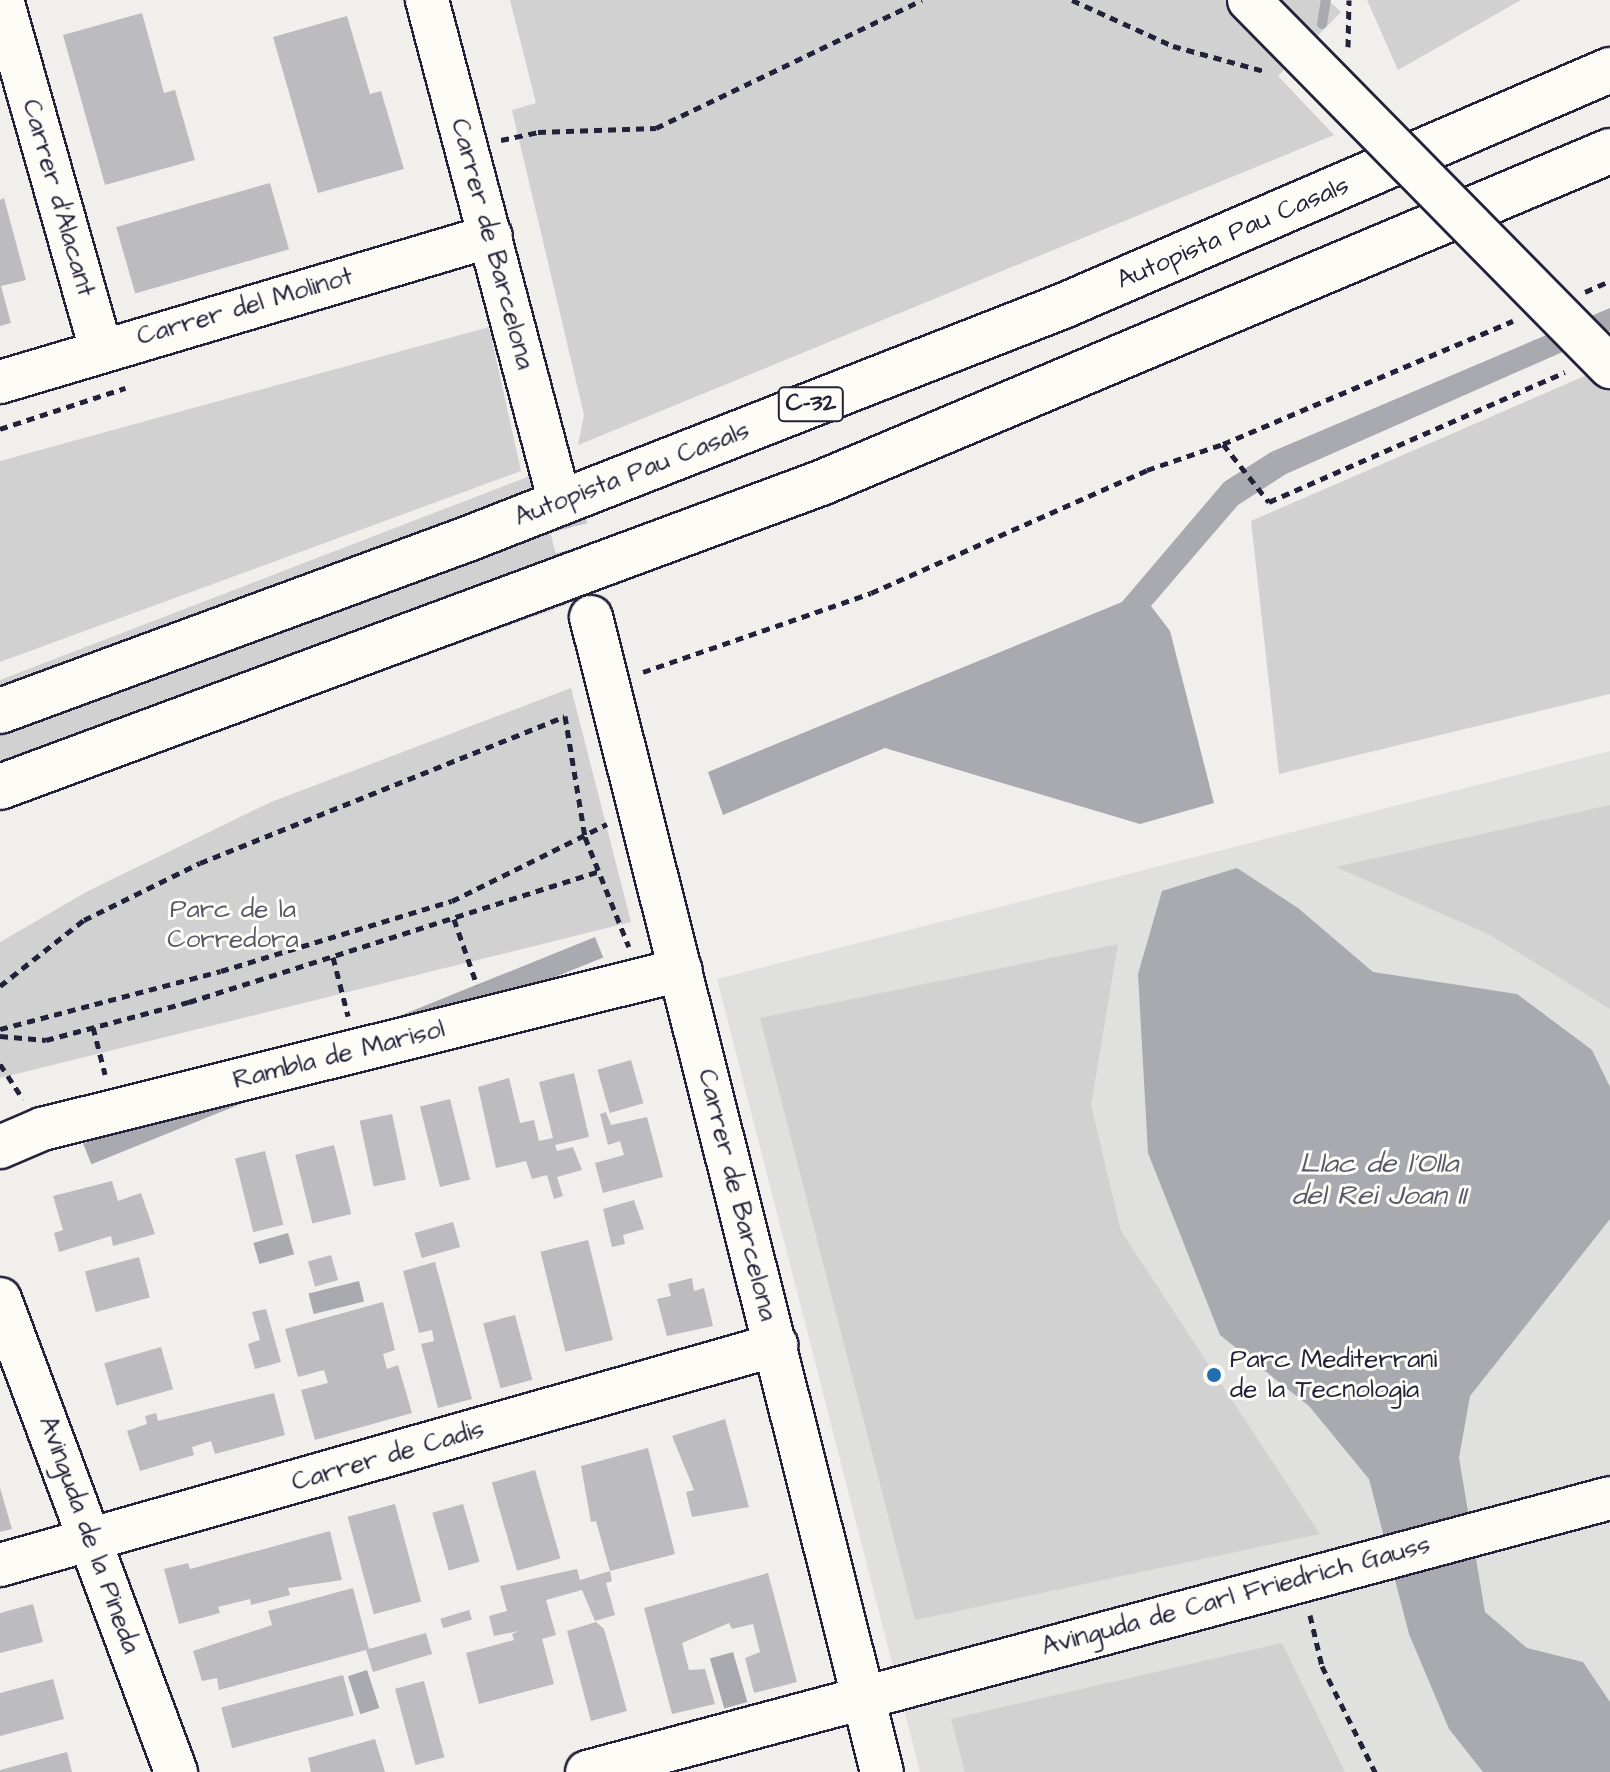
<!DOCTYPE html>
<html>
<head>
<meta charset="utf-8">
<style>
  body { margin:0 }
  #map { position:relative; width:1610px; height:1772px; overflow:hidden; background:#f0efec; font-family:"Architects Daughter",sans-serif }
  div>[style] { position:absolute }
  .built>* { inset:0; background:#e0e0df }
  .green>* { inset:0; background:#d2d1d1 }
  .water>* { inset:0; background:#a9a9b0; transform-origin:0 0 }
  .stream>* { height:10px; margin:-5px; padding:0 5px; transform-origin:5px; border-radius:5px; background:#a9a9b0 }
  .building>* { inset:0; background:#bcbcc0; transform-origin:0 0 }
  .street-tunnel>* { height:42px; margin-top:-21px; transform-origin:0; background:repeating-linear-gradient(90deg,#c7c6c9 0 42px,transparent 0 63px) }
  .path>* { height:5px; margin-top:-2.5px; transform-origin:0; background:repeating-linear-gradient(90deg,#22223b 0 8px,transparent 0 14px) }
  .roads { filter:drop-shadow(2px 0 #22223b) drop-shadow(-2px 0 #22223b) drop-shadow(0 2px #22223b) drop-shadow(0 -2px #22223b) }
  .street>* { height:42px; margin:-21px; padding:0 21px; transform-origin:21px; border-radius:21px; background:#fdfcf7 }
  .highway>* { height:44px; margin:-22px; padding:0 22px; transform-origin:22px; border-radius:22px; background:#fdfcf7 }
  .bridges { filter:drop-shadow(2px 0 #22223b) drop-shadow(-2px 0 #22223b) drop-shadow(0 2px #22223b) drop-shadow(0 -2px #22223b) }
  .street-bridge>* { height:42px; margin:-21px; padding:0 21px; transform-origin:21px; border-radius:21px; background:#fdfcf7 }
  .dots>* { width:22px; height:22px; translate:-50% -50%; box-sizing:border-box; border:4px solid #fdfcf7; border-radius:50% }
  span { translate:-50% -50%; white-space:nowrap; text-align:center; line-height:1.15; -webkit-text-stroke:6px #fdfcf7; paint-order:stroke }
  .shield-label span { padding:2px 6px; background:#fdfcf7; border:2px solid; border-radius:6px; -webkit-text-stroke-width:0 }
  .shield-label { font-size:24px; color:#22223b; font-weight:700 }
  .street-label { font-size:26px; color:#22223b }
  .park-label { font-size:26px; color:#575768 }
  .poi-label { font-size:26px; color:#22223b }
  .left { translate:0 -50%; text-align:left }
  .water-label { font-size:28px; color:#58586a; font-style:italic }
</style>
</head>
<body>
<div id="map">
  <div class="built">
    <i style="clip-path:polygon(1610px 751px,1610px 1772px,920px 1772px,717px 979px)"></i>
  </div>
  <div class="green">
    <i style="clip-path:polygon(510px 0,1328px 0,1341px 12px,1278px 76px,1334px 135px,578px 445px,584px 415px,512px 110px,536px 103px)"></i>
    <i style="clip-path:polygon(1367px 0,1521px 0,1398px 70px)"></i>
    <i style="clip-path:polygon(489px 327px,521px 471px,0 662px,0 461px)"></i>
    <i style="clip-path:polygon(1610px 365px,1610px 694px,1279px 774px,1251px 521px)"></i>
    <i style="clip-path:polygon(535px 474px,569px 604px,0 810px,0 680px)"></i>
    <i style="clip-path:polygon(571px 688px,631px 922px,0 1078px,0 942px,88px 891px,271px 802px)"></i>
    <i style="clip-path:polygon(1610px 805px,1610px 1009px,1490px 935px,1336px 867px)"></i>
    <i style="clip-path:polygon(1118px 944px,1091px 1105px,1121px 1231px,1320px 1534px,915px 1620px,760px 1018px)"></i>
    <i style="clip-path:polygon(1282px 1643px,1345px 1772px,965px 1772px,951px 1719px)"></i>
  </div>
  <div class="water">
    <i style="clip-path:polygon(1610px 308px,1610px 331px,1286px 474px,1238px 505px,1151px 606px,1170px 631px,1214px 803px,1140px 824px,885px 748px,723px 815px,708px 772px,1122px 602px,1224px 482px,1271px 452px)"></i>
    <i style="clip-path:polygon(1237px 868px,1298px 908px,1373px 972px,1517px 994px,1592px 1050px,1610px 1087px,1610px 1219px,1470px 1396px,1459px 1458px,1485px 1612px,1527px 1648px,1583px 1662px,1610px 1702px,1610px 1772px,1483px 1772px,1449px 1729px,1409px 1634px,1369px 1479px,1309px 1406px,1220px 1335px,1148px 1153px,1138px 974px,1162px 891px)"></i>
    <i style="left:595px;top:937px;width:22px;height:552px;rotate:68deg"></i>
    <i style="left:288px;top:1233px;width:22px;height:36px;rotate:74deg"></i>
    <i style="left:359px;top:1281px;width:21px;height:52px;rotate:76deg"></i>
    <i style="left:733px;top:1652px;width:52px;height:24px;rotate:74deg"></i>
    <i style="left:367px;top:1670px;width:40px;height:20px;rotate:72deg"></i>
  </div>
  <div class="stream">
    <i style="left:1322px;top:24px;width:24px;rotate:-81deg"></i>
  </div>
  <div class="building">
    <i style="clip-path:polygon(142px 13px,164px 93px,175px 90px,195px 160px,105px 185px,63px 35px)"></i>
    <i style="clip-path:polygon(347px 16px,370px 94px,381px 91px,404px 169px,318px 193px,273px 37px)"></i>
    <i style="left:270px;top:183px;width:69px;height:160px;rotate:74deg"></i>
    <i style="clip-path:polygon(4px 198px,26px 280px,1px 286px,11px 323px,0 326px,0 200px)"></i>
    <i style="left:631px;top:1060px;width:45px;height:35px;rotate:74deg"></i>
    <i style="clip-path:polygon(574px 1073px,589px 1137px,555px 1145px,557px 1151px,573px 1147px,582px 1170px,557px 1177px,563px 1196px,554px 1199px,547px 1175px,532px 1179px,526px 1161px,496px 1168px,478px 1087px,509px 1078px,520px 1123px,534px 1120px,539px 1141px,553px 1138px,539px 1082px)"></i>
    <i style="left:450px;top:1099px;width:83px;height:31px;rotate:76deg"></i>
    <i style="clip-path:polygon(606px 1112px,611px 1125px,647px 1117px,663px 1177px,603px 1193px,595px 1163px,624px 1155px,620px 1141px,608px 1145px,600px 1114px)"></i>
    <i style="left:392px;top:1114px;width:67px;height:33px;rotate:78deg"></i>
    <i style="left:334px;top:1145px;width:71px;height:40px;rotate:76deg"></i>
    <i style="left:265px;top:1151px;width:76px;height:31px;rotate:76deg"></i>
    <i style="clip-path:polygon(112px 1181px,118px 1201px,141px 1193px,155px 1234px,113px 1246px,111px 1236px,59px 1252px,54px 1233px,63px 1230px,53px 1196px)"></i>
    <i style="clip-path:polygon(634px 1200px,644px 1229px,623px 1235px,625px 1244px,612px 1247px,603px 1209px)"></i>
    <i style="left:453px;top:1222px;width:26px;height:40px;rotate:74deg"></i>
    <i style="left:588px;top:1240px;width:103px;height:49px;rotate:76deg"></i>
    <i style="left:331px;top:1255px;width:26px;height:24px;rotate:74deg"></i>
    <i style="left:139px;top:1257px;width:42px;height:56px;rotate:75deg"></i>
    <i style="clip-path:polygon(435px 1262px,472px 1399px,438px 1408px,421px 1344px,434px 1341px,432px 1330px,419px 1333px,403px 1271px)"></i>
    <i style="clip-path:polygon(692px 1278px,694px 1291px,704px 1288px,713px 1326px,667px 1336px,657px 1299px,671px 1296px,668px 1284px)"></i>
    <i style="clip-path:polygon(383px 1302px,395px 1350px,383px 1354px,387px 1369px,398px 1365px,412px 1413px,315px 1440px,301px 1390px,328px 1383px,324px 1370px,298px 1377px,285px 1329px)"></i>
    <i style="clip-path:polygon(266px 1309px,281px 1362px,255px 1369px,248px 1344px,260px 1340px,252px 1312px)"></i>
    <i style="left:515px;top:1315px;width:67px;height:33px;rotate:75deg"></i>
    <i style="left:161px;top:1347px;width:44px;height:59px;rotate:74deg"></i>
    <i style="clip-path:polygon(274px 1393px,285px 1435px,215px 1454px,211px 1441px,192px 1447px,194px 1455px,140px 1471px,127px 1431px,147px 1424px,145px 1416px,156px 1413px,158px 1421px)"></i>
    <i style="clip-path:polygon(725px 1419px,749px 1507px,692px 1517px,686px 1492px,694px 1490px,672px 1436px)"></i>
    <i style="clip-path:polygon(648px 1448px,675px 1554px,610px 1571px,596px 1521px,591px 1522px,581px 1466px)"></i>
    <i style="left:535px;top:1470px;width:92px;height:45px;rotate:74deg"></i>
    <i style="clip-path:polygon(0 1488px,12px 1529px,0 1532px)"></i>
    <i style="left:395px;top:1504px;width:101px;height:49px;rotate:75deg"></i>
    <i style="left:463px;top:1504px;width:60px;height:32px;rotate:74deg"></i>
    <i style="clip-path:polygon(330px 1531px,342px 1580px,288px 1588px,290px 1595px,251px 1605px,250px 1599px,218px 1607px,220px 1613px,179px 1624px,164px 1569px,188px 1563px,190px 1569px)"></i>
    <i style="clip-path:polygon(577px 1569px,580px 1580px,610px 1571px,612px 1581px,606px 1583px,615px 1615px,595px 1621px,582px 1590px,546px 1600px,556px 1635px,542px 1639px,554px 1684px,479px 1704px,466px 1653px,514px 1640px,512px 1634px,519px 1631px,494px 1636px,489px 1616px,507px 1611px,500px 1586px)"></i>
    <i style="clip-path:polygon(768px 1573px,797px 1682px,754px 1693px,745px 1658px,760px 1652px,753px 1624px,732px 1629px,729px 1623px,682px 1643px,689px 1670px,705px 1669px,715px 1704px,672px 1714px,644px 1608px)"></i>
    <i style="clip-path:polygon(353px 1588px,369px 1649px,426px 1633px,432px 1654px,373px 1672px,366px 1650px,219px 1690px,217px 1678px,202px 1681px,193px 1651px,272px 1625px,268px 1611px)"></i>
    <i style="clip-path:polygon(33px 1604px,43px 1642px,0 1653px,0 1613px)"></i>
    <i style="left:469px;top:1610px;width:10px;height:30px;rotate:73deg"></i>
    <i style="clip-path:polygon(596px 1622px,604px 1629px,627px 1711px,591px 1721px,567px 1631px)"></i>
    <i style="left:343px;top:1675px;width:42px;height:126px;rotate:75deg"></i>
    <i style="clip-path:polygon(53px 1679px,64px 1719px,0 1736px,0 1693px)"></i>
    <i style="left:424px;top:1681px;width:79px;height:30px;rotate:75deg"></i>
    <i style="clip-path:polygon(375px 1739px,385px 1772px,311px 1772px,308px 1758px)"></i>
    <i style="clip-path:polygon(67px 1752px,72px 1772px,0 1772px,0 1770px)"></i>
  </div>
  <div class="street-tunnel">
    <i style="left:556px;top:488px;width:134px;rotate:74.8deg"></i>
  </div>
  <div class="path">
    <i style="left:1072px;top:0;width:111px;rotate:24.5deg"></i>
    <i style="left:1173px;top:46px;width:94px;rotate:15.4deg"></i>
    <i style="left:1348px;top:47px;width:47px;rotate:-88.8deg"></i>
    <i style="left:501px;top:140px;width:38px;rotate:-12deg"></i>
    <i style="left:538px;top:132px;width:118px;rotate:-1.9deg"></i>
    <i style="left:656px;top:128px;width:295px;rotate:-25.7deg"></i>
    <i style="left:1585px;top:292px;width:27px;rotate:-24deg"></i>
    <i style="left:0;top:429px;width:132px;rotate:-18.2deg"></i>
    <i style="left:1223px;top:444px;width:315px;rotate:-23deg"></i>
    <i style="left:643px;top:672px;width:241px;rotate:-19.1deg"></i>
    <i style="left:871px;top:593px;width:302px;rotate:-24deg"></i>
    <i style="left:1147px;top:470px;width:80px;rotate:-18.9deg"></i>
    <i style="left:1223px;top:444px;width:74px;rotate:51.6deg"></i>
    <i style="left:1269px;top:502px;width:323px;rotate:-23.7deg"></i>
    <i style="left:454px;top:919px;width:70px;rotate:70.8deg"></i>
    <i style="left:333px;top:957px;width:61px;rotate:75.7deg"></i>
    <i style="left:0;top:986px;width:107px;rotate:-38.2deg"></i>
    <i style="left:84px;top:920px;width:129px;rotate:-26.2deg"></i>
    <i style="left:200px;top:863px;width:393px;rotate:-21.9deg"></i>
    <i style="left:565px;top:716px;width:123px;rotate:80.6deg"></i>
    <i style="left:585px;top:837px;width:118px;rotate:68.2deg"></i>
    <i style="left:93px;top:1027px;width:49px;rotate:75.7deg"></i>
    <i style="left:0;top:1029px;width:228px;rotate:-14.7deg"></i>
    <i style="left:221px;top:971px;width:241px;rotate:-16.9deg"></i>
    <i style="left:452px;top:901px;width:173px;rotate:-26.4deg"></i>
    <i style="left:0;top:1036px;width:46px;rotate:5deg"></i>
    <i style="left:46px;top:1040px;width:148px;rotate:-14.9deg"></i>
    <i style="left:189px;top:1002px;width:430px;rotate:-17.7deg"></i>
    <i style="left:0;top:1064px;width:42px;rotate:56.7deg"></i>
    <i style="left:1310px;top:1615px;width:52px;rotate:76.8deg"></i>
    <i style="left:1322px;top:1666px;width:119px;rotate:63.4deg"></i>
  </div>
  <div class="roads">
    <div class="street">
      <i style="left:2px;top:0;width:364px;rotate:74.2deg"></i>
      <i style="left:427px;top:0;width:505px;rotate:75.19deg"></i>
      <i style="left:0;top:382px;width:512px;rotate:-16.56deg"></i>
      <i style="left:591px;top:617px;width:1191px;rotate:75.86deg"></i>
      <i style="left:0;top:1147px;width:46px;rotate:-23.2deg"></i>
      <i style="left:42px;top:1129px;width:658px;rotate:-13.99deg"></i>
      <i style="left:0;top:1299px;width:505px;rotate:69.59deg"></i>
      <i style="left:0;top:1565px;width:807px;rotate:-15.83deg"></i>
      <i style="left:587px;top:1772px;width:1059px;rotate:-14.99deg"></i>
    </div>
    <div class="highway">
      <i style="left:0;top:711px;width:495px;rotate:-20.2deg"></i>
      <i style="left:465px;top:540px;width:642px;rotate:-21.37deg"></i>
      <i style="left:1063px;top:306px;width:596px;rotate:-23.34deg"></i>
      <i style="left:0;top:787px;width:875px;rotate:-20.32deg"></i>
      <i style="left:821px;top:483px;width:856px;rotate:-22.82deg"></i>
    </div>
  </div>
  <div class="bridges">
    <div class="street-bridge">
      <i style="left:1249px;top:0;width:515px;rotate:45.47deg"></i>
    </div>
  </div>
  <div class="dots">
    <i style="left:1214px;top:1375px;background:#1f6fb2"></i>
  </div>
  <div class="shield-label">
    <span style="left:811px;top:404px">C-32</span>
  </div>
  <div class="street-label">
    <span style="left:58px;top:198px;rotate:74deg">Carrer d'Alacant</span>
    <span style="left:1233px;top:233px;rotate:-23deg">Autopista Pau Casals</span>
    <span style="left:492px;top:244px;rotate:75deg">Carrer de Barcelona</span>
    <span style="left:245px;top:307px;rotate:-16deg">Carrer del Molinot</span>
    <span style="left:632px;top:474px;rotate:-21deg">Autopista Pau Casals</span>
    <span style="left:339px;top:1055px;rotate:-14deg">Rambla de Marisol</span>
    <span style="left:737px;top:1195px;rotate:76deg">Carrer de Barcelona</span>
    <span style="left:388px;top:1456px;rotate:-16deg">Carrer de Cadis</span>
    <span style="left:89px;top:1535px;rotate:70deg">Avinguda de la Pineda</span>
    <span style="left:1236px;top:1596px;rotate:-15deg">Avinguda de Carl Friedrich Gauss</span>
  </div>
  <div class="park-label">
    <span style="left:233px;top:925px">Parc de la<br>Corredora</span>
  </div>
  <div class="poi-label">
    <span class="left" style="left:1230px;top:1375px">Parc Mediterrani<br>de la Tecnologia</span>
  </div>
  <div class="water-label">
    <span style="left:1379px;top:1180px">Llac de l'Olla<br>del Rei Joan II</span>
  </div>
</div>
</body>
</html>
